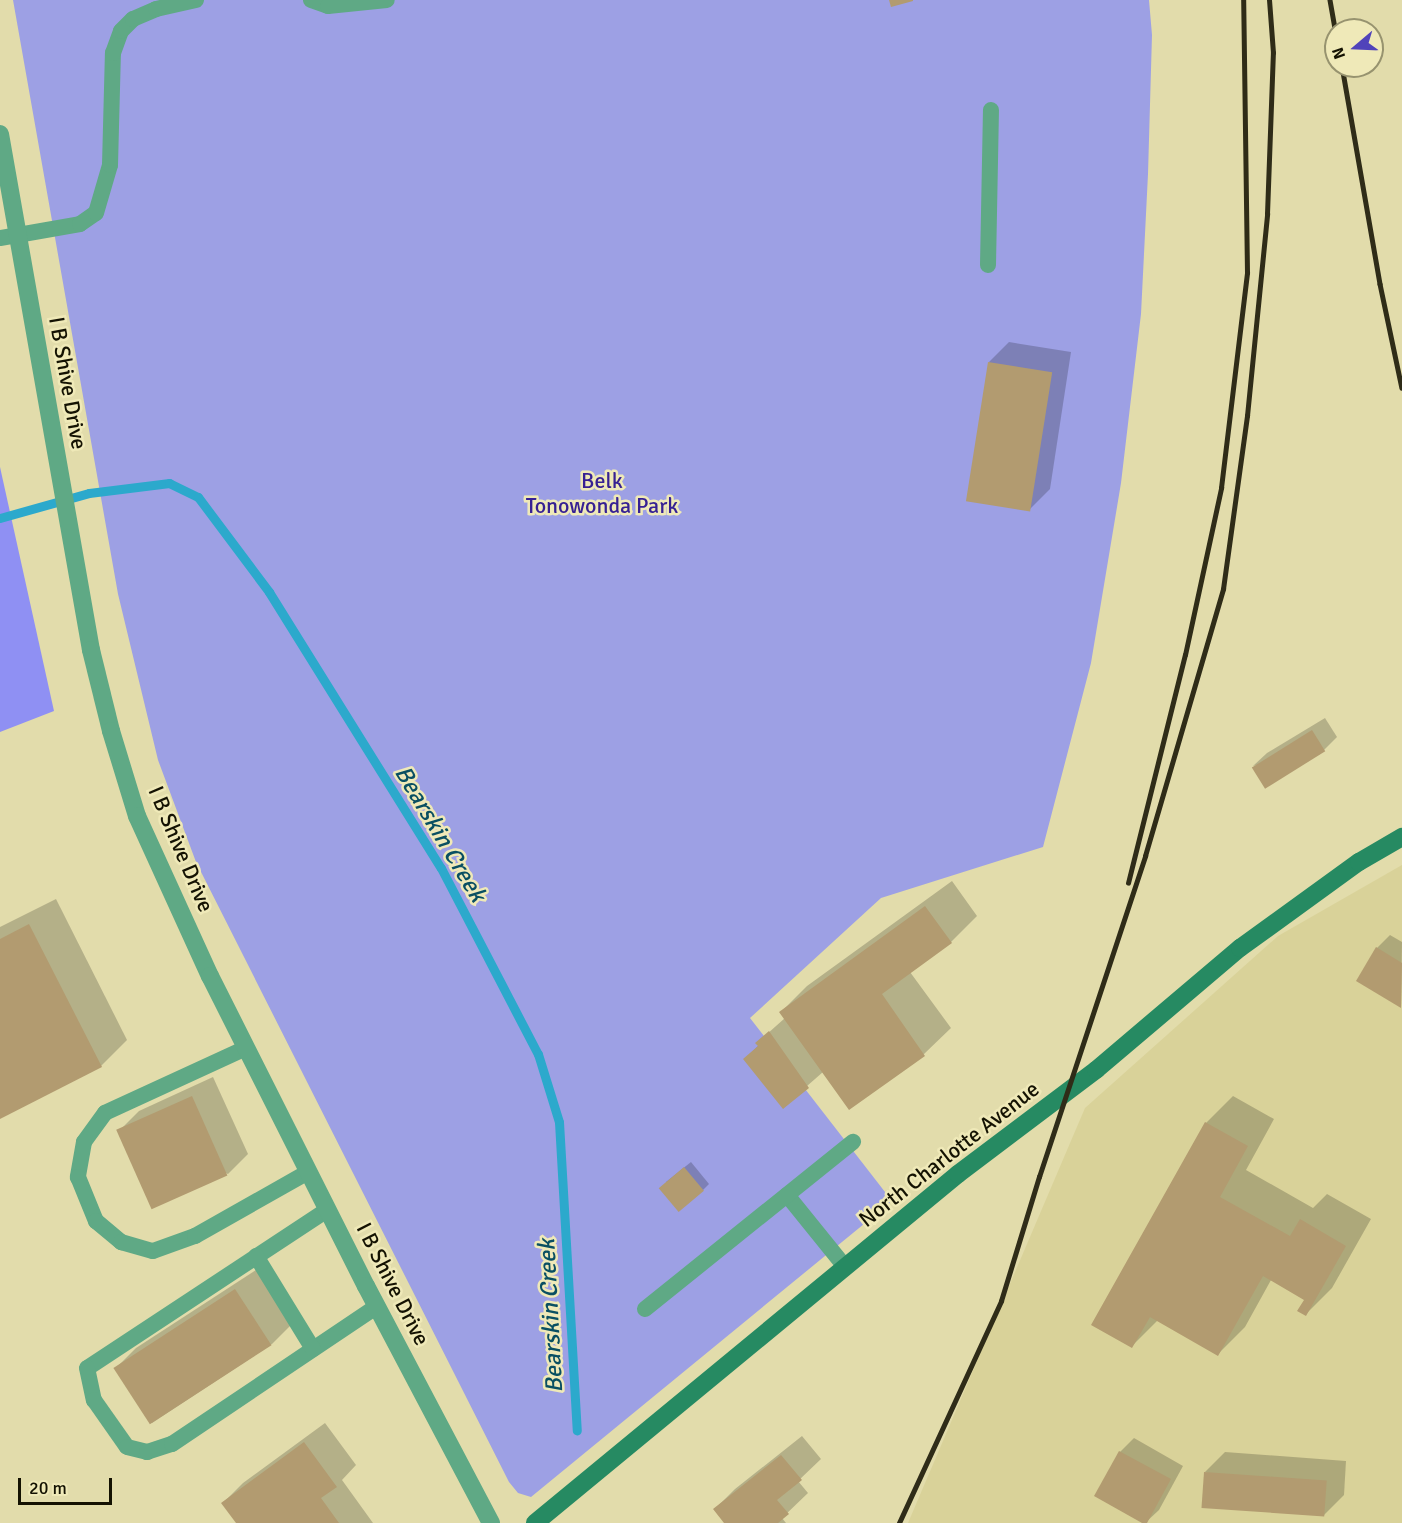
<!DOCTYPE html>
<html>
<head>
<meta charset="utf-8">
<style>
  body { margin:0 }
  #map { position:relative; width:1402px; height:1523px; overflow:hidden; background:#e2dcab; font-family:Signika,sans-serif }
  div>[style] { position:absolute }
  .built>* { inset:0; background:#d9d299 }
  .green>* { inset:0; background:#9da0e4 }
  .forest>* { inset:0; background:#8f90f3 }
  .shadow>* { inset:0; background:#0003 }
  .stream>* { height:9px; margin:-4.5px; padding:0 4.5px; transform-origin:4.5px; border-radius:4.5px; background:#2ca9cc }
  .building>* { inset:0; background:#b29b70; transform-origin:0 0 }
  .lane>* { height:16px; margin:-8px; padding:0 8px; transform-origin:8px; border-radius:8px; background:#5fa985 }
  .street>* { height:18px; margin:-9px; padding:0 9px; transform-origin:9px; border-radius:9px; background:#5fa985 }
  .secondary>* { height:18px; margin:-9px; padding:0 9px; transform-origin:9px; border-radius:9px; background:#268a62 }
  .rail>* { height:4.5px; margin:-2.25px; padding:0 2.25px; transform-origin:2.25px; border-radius:2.25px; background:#2f2c18 }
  span { translate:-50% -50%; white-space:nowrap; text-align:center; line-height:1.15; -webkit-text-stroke:5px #efe9b8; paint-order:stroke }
  .street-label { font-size:22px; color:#141202 }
  .park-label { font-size:22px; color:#362093 }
  .water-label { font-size:24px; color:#094f62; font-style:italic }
  .north { position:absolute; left:1324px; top:18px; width:60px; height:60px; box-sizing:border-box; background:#efe9b8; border:2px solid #97936f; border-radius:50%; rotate:251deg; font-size:16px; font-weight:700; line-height:24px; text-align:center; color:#141202 }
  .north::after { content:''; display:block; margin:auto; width:21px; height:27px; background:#5043ba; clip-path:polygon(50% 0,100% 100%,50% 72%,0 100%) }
  .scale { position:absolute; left:18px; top:1478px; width:94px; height:27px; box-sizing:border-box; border:3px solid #141202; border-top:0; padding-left:8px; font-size:18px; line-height:21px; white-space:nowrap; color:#141202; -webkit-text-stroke:4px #efe9b8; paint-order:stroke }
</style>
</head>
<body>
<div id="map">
  <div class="built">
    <i style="clip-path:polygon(1402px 865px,1402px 1523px,908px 1523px,1085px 1108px,1278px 936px)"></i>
  </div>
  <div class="green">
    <i style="clip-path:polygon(13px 0,1149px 0,1152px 35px,1148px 174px,1141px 314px,1121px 483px,1091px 663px,1043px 847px,881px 898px,750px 1018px,892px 1201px,531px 1497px,518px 1493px,509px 1482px,196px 862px,158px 760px,118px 594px)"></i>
  </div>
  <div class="forest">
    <i style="clip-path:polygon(0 467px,54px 711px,0 732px)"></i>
  </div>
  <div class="shadow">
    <i style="clip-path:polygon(1009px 342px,1071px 352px,1050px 489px,1030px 509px,989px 362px)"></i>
    <i style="clip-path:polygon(1325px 718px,1337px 737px,1324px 750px,1253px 766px,1267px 753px)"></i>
    <i style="clip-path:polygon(952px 881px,977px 916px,951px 942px,910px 972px,951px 1028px,924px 1054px,850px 1108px,823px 1072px,783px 1107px,745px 1059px,759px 1045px,757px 1043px,785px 1018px,781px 1012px,807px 986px)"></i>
    <i style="clip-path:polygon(56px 899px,127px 1040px,101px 1066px,0 1118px,0 927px)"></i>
    <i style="clip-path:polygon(1390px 935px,1402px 942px,1401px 1006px,1358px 981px,1377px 948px)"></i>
    <i style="clip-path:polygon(213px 1077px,248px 1154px,228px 1174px,119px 1131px,139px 1111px)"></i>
    <i style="clip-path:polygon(1233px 1096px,1274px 1119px,1246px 1170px,1313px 1208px,1327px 1194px,1371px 1219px,1332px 1288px,1306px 1314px,1306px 1299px,1271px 1280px,1245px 1327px,1218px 1354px,1158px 1320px,1132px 1346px,1093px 1324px,1206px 1123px)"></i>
    <i style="clip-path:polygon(691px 1162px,709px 1184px,703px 1190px,666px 1182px)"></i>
    <i style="clip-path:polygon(256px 1270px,292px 1324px,272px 1344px,152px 1423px,116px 1368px,136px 1348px)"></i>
    <i style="clip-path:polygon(325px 1423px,356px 1465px,342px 1480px,373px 1523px,238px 1523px,223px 1503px,243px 1483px)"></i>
    <i style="clip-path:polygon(802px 1436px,821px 1459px,798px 1481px,808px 1493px,782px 1518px,786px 1523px,726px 1523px,715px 1509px,735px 1489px)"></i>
    <i style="clip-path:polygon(1134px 1438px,1183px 1466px,1159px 1510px,1145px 1523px,1096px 1496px,1120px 1452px)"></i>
    <i style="clip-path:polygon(1225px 1452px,1346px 1461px,1344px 1495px,1324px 1515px,1205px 1472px)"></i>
  </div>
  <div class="stream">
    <i style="left:0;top:518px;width:92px;rotate:-15.7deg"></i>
    <i style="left:89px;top:493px;width:81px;rotate:-7.1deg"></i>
    <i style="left:169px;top:483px;width:32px;rotate:26deg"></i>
    <i style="left:198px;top:497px;width:119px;rotate:53.2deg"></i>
    <i style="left:269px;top:592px;width:325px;rotate:58.1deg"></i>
    <i style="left:441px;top:868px;width:210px;rotate:62.5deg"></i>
    <i style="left:538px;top:1054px;width:71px;rotate:72.8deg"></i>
    <i style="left:559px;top:1122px;width:309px;rotate:86.7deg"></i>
  </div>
  <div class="building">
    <i style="clip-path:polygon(889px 0,913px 0,913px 1px,891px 7px)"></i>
    <i style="left:988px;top:362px;width:65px;height:141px;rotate:9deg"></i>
    <i style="left:1312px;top:730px;width:25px;height:71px;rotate:58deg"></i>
    <i style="clip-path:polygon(925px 906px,952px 943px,882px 994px,925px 1056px,849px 1110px,779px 1012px)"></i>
    <i style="clip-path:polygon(29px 924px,102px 1067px,0 1119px,0 939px)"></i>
    <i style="clip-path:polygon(1376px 947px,1402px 963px,1401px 1008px,1356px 981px)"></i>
    <i style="clip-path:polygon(769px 1031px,809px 1088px,783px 1109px,743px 1059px,758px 1046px,755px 1043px)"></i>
    <i style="left:192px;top:1096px;width:87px;height:83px;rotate:66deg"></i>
    <i style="clip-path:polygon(1205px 1122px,1248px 1146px,1220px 1197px,1290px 1236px,1300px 1219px,1346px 1246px,1306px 1316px,1297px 1311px,1304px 1300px,1263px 1276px,1218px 1356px,1150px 1317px,1132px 1348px,1091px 1325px)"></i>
    <i style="left:684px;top:1167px;width:31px;height:33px;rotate:50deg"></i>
    <i style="left:235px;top:1289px;width:67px;height:145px;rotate:57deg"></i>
    <i style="clip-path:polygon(304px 1442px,337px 1487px,321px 1498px,339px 1523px,236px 1523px,221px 1503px)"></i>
    <i style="clip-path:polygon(1119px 1451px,1171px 1479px,1147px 1523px,1142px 1523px,1094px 1496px)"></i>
    <i style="clip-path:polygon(781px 1455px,802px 1480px,777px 1500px,789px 1514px,778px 1523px,724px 1523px,713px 1509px)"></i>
    <i style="left:1204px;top:1472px;width:123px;height:36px;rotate:4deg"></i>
  </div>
  <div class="lane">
    <i style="left:311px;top:0;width:18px;rotate:19deg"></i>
    <i style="left:328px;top:6px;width:59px;rotate:-5.8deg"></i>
    <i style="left:0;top:238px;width:81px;rotate:-9.9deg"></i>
    <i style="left:80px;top:224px;width:19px;rotate:-35deg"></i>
    <i style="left:96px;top:213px;width:50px;rotate:-73.7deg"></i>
    <i style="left:110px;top:165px;width:112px;rotate:-88.5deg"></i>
    <i style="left:113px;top:53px;width:23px;rotate:-70deg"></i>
    <i style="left:121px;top:31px;width:17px;rotate:-45deg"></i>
    <i style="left:133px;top:19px;width:25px;rotate:-23deg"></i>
    <i style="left:156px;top:9px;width:41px;rotate:-12.7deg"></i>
    <i style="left:988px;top:265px;width:155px;rotate:-88.9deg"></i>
    <i style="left:246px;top:1048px;width:155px;rotate:155.3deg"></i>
    <i style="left:105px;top:1113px;width:36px;rotate:126deg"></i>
    <i style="left:84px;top:1142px;width:36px;rotate:100deg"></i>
    <i style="left:78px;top:1177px;width:48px;rotate:67.8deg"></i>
    <i style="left:96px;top:1221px;width:33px;rotate:40deg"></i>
    <i style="left:121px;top:1242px;width:33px;rotate:16deg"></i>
    <i style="left:153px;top:1251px;width:45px;rotate:-19.7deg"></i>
    <i style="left:195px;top:1236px;width:130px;rotate:-29.5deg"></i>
    <i style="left:787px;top:1195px;width:92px;rotate:51.1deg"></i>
    <i style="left:327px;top:1210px;width:287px;rotate:146.6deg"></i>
    <i style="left:87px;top:1368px;width:33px;rotate:78deg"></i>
    <i style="left:94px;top:1400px;width:57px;rotate:54.9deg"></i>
    <i style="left:127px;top:1447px;width:21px;rotate:14deg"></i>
    <i style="left:147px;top:1452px;width:26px;rotate:-18deg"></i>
    <i style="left:172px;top:1444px;width:247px;rotate:-33.9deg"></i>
    <i style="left:256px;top:1256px;width:109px;rotate:58.5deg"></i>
    <i style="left:645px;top:1309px;width:267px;rotate:-38.8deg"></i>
  </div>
  <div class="street">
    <i style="left:0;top:134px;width:524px;rotate:80deg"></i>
    <i style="left:91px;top:650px;width:83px;rotate:76.1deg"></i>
    <i style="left:111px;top:731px;width:89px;rotate:73deg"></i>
    <i style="left:137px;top:816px;width:176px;rotate:65.5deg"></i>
    <i style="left:210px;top:976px;width:347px;rotate:63.3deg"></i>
    <i style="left:366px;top:1286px;width:268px;rotate:62.2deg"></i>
  </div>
  <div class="secondary">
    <i style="left:535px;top:1523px;width:548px;rotate:-39.52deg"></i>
    <i style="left:958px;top:1174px;width:173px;rotate:-37deg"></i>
    <i style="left:1096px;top:1070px;width:189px;rotate:-40.3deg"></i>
    <i style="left:1240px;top:948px;width:147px;rotate:-35.9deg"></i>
    <i style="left:1359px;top:862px;width:50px;rotate:-30.2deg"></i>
  </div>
  <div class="rail">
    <i style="left:1330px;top:0;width:34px;rotate:80deg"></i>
    <i style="left:1342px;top:66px;width:221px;rotate:80.1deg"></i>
    <i style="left:1380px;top:284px;width:106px;rotate:78.1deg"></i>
    <i style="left:1128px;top:883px;width:235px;rotate:-76deg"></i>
    <i style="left:1185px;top:655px;width:171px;rotate:-77.8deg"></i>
    <i style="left:1221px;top:488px;width:217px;rotate:-83.1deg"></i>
    <i style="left:1247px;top:273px;width:273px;rotate:-90.8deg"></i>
    <i style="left:899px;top:1523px;width:244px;rotate:-65.3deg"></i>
    <i style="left:1001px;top:1301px;width:130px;rotate:-73deg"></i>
    <i style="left:1039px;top:1177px;width:338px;rotate:-71.7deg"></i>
    <i style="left:1145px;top:856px;width:278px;rotate:-73.7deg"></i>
    <i style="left:1223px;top:589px;width:175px;rotate:-82.1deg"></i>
    <i style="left:1247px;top:416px;width:203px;rotate:-84.3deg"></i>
    <i style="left:1267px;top:214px;width:161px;rotate:-87.9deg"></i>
    <i style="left:1273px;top:53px;width:53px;rotate:-94.3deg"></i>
  </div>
  <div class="street-label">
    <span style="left:68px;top:383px;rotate:80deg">I B Shive Drive</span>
    <span style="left:181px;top:849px;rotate:67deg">I B Shive Drive</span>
    <span style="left:949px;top:1154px;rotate:-38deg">North Charlotte Avenue</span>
    <span style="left:393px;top:1284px;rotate:63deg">I B Shive Drive</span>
  </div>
  <div class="park-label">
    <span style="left:602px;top:493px">Belk<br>Tonowonda Park</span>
  </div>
  <div class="water-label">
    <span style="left:440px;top:834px;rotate:59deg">Bearskin Creek</span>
    <span style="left:551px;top:1316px;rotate:-93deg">Bearskin Creek</span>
  </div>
  <div class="north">N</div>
  <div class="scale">20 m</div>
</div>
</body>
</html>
